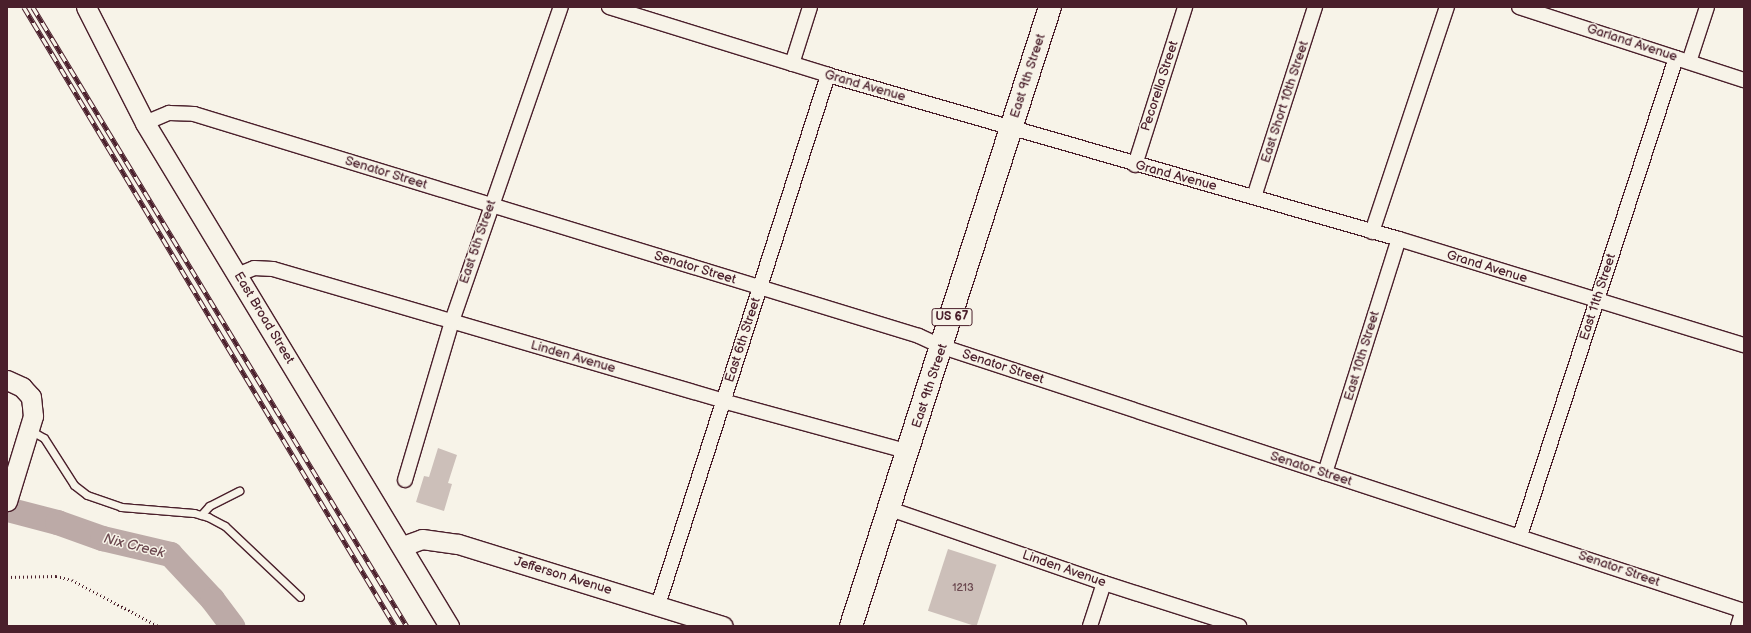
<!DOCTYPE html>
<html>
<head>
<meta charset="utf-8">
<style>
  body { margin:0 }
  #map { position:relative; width:1751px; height:633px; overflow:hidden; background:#f7f3e8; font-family:"Balsamiq Sans",sans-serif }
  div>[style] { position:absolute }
  .river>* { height:25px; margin:-12.5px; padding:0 12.5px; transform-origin:12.5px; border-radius:12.5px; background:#bcaaa7 }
  .building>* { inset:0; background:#ccbfb9; transform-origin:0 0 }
  .path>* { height:2.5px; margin-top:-1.25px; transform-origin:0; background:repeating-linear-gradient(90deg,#4a1f2b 0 1px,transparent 0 4px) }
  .roads { filter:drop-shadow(1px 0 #4a1f2b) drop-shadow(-1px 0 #4a1f2b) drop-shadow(0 1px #4a1f2b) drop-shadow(0 -1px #4a1f2b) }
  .lane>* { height:7px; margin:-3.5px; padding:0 3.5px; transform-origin:3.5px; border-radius:3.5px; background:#f7f3e8 }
  .street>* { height:14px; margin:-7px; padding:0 7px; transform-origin:7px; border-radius:7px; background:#f7f3e8 }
  .secondary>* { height:19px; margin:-9.5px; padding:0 9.5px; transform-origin:9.5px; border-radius:9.5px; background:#f7f3e8 }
  .primary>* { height:22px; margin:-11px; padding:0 11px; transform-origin:11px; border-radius:11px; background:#f7f3e8 }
  .rail>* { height:4.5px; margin-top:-2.25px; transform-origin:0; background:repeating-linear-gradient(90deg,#f7f3e8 0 9px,#4a1f2b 0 18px); box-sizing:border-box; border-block:1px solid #4a1f2b }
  span { translate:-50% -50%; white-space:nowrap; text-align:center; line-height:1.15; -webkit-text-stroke:3px #f7f3e8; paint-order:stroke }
  .number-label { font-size:11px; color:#6a474e }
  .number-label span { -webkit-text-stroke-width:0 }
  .shield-label span { padding:1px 3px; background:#f7f3e8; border:1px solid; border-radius:3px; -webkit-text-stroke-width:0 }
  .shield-label { font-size:12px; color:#4a1f2b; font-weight:700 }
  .street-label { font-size:13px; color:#4a1f2b }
  .water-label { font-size:14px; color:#6c4950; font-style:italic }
  .frame { position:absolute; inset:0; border:8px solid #4a1f2b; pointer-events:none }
</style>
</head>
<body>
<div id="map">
  <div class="river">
    <i style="left:7px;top:509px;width:52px;rotate:14.6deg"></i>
    <i style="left:57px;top:522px;width:48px;rotate:19.6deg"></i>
    <i style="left:102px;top:538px;width:70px;rotate:13.2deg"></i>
    <i style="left:170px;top:554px;width:62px;rotate:47deg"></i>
    <i style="left:212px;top:599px;width:34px;rotate:53deg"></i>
  </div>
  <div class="building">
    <i style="clip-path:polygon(438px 448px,457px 455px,448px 483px,452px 484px,444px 511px,416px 502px,424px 476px,429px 477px)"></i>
    <i style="left:948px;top:549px;width:51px;height:65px;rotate:18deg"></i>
  </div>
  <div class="path">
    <i style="left:7px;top:577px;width:49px;rotate:-1.2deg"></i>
    <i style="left:56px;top:576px;width:16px;rotate:14deg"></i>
    <i style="left:72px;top:580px;width:98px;rotate:28.1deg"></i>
  </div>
  <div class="roads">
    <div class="lane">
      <i style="left:30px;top:430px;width:16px;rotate:30deg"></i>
      <i style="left:44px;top:438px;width:56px;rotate:57.4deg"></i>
      <i style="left:74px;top:485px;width:16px;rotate:38deg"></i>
      <i style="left:87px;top:495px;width:36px;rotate:19deg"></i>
      <i style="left:121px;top:507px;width:73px;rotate:4.7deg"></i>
      <i style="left:194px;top:513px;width:15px;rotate:16deg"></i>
      <i style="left:208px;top:517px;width:19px;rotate:28deg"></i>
      <i style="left:225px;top:526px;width:103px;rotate:43.4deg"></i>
      <i style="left:201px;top:515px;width:12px;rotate:-48deg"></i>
      <i style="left:209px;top:506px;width:34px;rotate:-27deg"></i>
    </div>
    <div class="street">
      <i style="left:609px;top:7px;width:229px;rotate:17.2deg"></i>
      <i style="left:828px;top:75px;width:594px;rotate:16.02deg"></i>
      <i style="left:1399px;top:239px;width:361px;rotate:17.1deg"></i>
      <i style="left:1519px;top:7px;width:237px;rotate:18deg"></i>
      <i style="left:1689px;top:62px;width:58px;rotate:-71.9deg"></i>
      <i style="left:792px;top:64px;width:60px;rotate:-72.5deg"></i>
      <i style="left:145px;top:123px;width:26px;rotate:-23deg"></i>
      <i style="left:169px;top:113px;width:25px;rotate:2deg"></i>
      <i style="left:194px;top:114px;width:758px;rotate:17.02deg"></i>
      <i style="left:919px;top:336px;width:26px;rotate:25deg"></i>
      <i style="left:943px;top:347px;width:843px;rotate:18.24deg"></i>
      <i style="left:1135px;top:165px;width:166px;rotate:-72.4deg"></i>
      <i style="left:1254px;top:197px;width:200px;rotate:-72.2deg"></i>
      <i style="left:1372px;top:232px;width:237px;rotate:-71.6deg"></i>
      <i style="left:237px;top:275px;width:18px;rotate:-22deg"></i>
      <i style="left:254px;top:268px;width:19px;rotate:3deg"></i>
      <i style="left:273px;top:269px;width:469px;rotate:16.3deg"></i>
      <i style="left:723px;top:401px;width:193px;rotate:15.3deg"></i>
      <i style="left:1325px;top:473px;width:245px;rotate:-72.5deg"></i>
      <i style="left:405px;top:480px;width:166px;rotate:-73.5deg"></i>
      <i style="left:452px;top:321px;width:332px;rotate:-70.9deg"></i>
      <i style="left:890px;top:509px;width:226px;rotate:19.1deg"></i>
      <i style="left:1104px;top:583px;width:142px;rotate:17.7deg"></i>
      <i style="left:1520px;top:536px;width:503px;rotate:-71.93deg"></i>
      <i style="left:658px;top:605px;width:557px;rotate:-72.22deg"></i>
      <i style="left:1090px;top:626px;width:45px;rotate:-72deg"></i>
    </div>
    <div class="secondary">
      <i style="left:86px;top:7px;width:130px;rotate:63deg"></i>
      <i style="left:145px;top:123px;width:588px;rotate:58.85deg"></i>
      <i style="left:7px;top:380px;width:17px;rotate:25deg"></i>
      <i style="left:22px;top:387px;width:13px;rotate:48deg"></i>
      <i style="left:31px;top:397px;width:19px;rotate:84deg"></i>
      <i style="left:33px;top:416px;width:89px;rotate:107deg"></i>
      <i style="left:403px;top:546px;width:20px;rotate:-20deg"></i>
      <i style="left:422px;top:539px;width:36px;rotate:8deg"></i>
      <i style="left:458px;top:544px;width:277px;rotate:17.2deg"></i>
      <i style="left:1740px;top:626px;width:14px;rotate:-73deg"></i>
    </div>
    <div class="primary">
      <i style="left:851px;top:626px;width:650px;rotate:-72.18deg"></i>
    </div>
  </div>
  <div class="rail">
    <i style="left:24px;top:7px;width:722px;rotate:59.06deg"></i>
    <i style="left:33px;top:7px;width:723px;rotate:58.86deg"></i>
  </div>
  <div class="number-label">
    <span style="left:963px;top:588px">1213</span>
  </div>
  <div class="shield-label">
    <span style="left:952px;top:317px">US 67</span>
  </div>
  <div class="street-label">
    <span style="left:1632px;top:43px;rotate:18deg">Garland Avenue</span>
    <span style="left:1028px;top:76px;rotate:-72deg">East 9th Street</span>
    <span style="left:865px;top:86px;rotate:16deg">Grand Avenue</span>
    <span style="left:1160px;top:86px;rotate:-72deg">Pecorella Street</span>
    <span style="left:1285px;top:102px;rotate:-72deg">East Short 10th Street</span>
    <span style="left:386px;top:173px;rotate:17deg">Senator Street</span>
    <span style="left:1176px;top:176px;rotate:15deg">Grand Avenue</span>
    <span style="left:478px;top:242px;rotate:-71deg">East 5th Street</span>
    <span style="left:1487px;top:267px;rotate:17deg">Grand Avenue</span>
    <span style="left:695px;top:268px;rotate:17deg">Senator Street</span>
    <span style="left:1598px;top:297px;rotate:-72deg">East 11th Street</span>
    <span style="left:264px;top:318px;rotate:59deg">East Broad Street</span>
    <span style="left:743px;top:340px;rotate:-72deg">East 6th Street</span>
    <span style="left:1362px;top:356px;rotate:-73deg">East 10th Street</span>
    <span style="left:573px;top:357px;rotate:16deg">Linden Avenue</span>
    <span style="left:1003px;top:367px;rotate:18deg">Senator Street</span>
    <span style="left:930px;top:386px;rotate:-72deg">East 9th Street</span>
    <span style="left:1311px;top:469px;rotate:18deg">Senator Street</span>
    <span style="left:1064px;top:569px;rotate:19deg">Linden Avenue</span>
    <span style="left:1619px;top:569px;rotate:19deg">Senator Street</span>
    <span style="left:563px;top:576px;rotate:17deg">Jefferson Avenue</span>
  </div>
  <div class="water-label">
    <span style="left:134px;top:546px;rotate:14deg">Nix Creek</span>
  </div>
  <div class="frame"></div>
</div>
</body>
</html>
